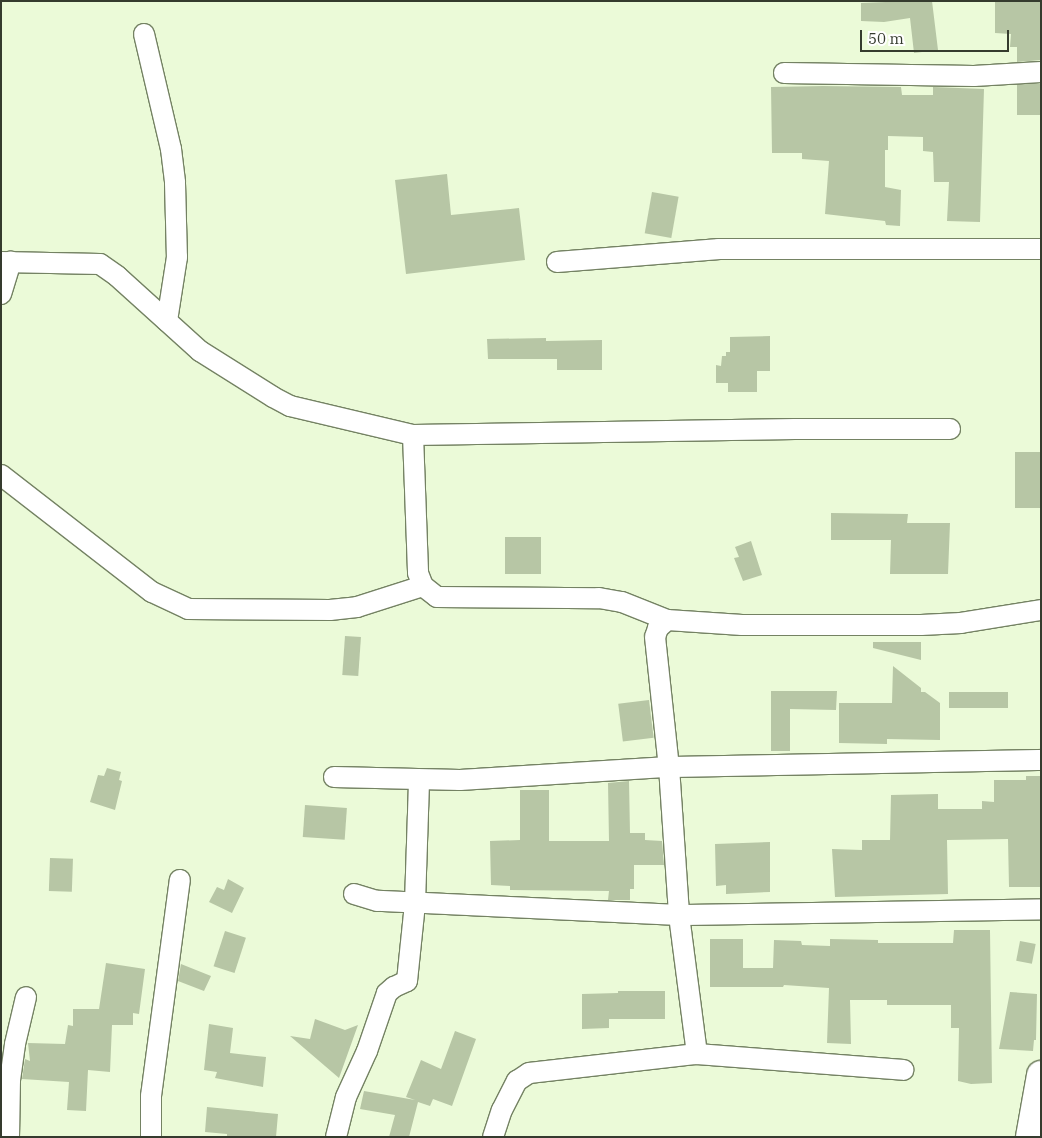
<!DOCTYPE html>
<html>
<head>
<meta charset="utf-8">
<style>
  body { margin:0 }
  #map { position:relative; width:1042px; height:1138px; overflow:hidden; background:#ebfad8; font-family:"IBM Plex Serif",serif }
  div>[style] { position:absolute }
  .building>* { inset:0; background:#b7c6a5; transform-origin:0 0 }
  .roads { filter:drop-shadow(1px 0 #748263) drop-shadow(-1px 0 #748263) drop-shadow(0 1px #748263) drop-shadow(0 -1px #748263) }
  .street>* { height:20px; margin:-10px; padding:0 10px; transform-origin:10px; border-radius:10px; background:#fff }
  .secondary>* { height:28px; margin:-14px; padding:0 14px; transform-origin:14px; border-radius:14px; background:#fff }
  span { translate:-50% -50%; white-space:nowrap; text-align:center; line-height:1.15; -webkit-text-stroke:4px #fff; paint-order:stroke }
  .frame { position:absolute; inset:0; border:2px solid #353b2e; pointer-events:none }
  .scale { position:absolute; left:860px; top:30px; width:149px; height:22px; box-sizing:border-box; border:2px solid #353b2e; border-top:0; padding-left:6px; font-size:15px; line-height:18px; white-space:nowrap; color:#353b2e; -webkit-text-stroke:4px #fff; paint-order:stroke }
</style>
</head>
<body>
<div id="map">
  <div class="building">
    <i style="clip-path:polygon(910px 1px,932px 1px,938px 50px,914px 53px,910px 18px,884px 22px,861px 21px,861px 3px)"></i>
    <i style="clip-path:polygon(995px 1px,1041px 1px,1041px 60px,1017px 62px,1017px 47px,1010px 47px,1011px 34px,995px 33px)"></i>
    <i style="left:1041px;top:84px;width:31px;height:24px;rotate:90deg"></i>
    <i style="clip-path:polygon(823px 86px,901px 87px,902px 95px,933px 95px,933px 87px,984px 89px,980px 222px,947px 221px,949px 182px,934px 182px,933px 152px,923px 151px,923px 137px,888px 136px,888px 150px,885px 150px,885px 187px,901px 190px,900px 226px,886px 225px,885px 221px,825px 214px,829px 161px,802px 159px,802px 153px,772px 153px,771px 87px)"></i>
    <i style="clip-path:polygon(447px 174px,451px 215px,519px 208px,525px 260px,406px 274px,395px 180px)"></i>
    <i style="left:652px;top:192px;width:27px;height:42px;rotate:10deg"></i>
    <i style="clip-path:polygon(770px 336px,770px 371px,757px 371px,757px 392px,728px 392px,728px 383px,716px 383px,716px 365px,721px 366px,722px 356px,726px 356px,726px 352px,730px 352px,730px 337px)"></i>
    <i style="clip-path:polygon(546px 338px,546px 341px,602px 340px,602px 370px,557px 370px,557px 359px,488px 359px,487px 339px)"></i>
    <i style="left:1015px;top:452px;width:26px;height:56px"></i>
    <i style="clip-path:polygon(831px 513px,908px 514px,907px 523px,950px 523px,948px 574px,890px 574px,891px 540px,831px 540px)"></i>
    <i style="left:505px;top:537px;width:36px;height:37px"></i>
    <i style="clip-path:polygon(751px 541px,762px 575px,743px 581px,734px 558px,739px 557px,735px 547px)"></i>
    <i style="left:345px;top:636px;width:16px;height:39px;rotate:4deg"></i>
    <i style="clip-path:polygon(873px 642px,921px 642px,921px 660px,873px 648px)"></i>
    <i style="clip-path:polygon(893px 666px,921px 688px,921px 692px,925px 692px,940px 703px,940px 740px,887px 739px,887px 744px,839px 743px,839px 703px,892px 703px)"></i>
    <i style="clip-path:polygon(771px 691px,837px 691px,836px 710px,790px 709px,790px 751px,771px 751px)"></i>
    <i style="left:949px;top:692px;width:59px;height:16px"></i>
    <i style="left:649px;top:700px;width:38px;height:31px;rotate:83deg"></i>
    <i style="clip-path:polygon(107px 768px,121px 772px,119px 780px,122px 781px,115px 810px,90px 802px,98px 775px,104px 776px)"></i>
    <i style="clip-path:polygon(1026px 776px,1041px 776px,1041px 887px,1009px 887px,1008px 839px,947px 840px,948px 894px,835px 897px,832px 849px,862px 850px,862px 840px,890px 840px,891px 795px,938px 794px,938px 809px,982px 809px,982px 801px,994px 802px,994px 780px,1026px 780px)"></i>
    <i style="clip-path:polygon(629px 781px,630px 833px,645px 833px,645px 840px,662px 841px,664px 865px,634px 865px,634px 889px,630px 889px,630px 900px,608px 900px,609px 891px,510px 890px,510px 886px,491px 885px,490px 841px,520px 840px,520px 790px,549px 790px,549px 841px,609px 841px,608px 783px)"></i>
    <i style="left:305px;top:805px;width:42px;height:32px;rotate:4deg"></i>
    <i style="clip-path:polygon(770px 842px,770px 892px,726px 894px,726px 885px,716px 886px,715px 844px)"></i>
    <i style="left:50px;top:858px;width:23px;height:33px;rotate:2deg"></i>
    <i style="clip-path:polygon(228px 879px,244px 888px,232px 913px,209px 902px,217px 887px,224px 890px)"></i>
    <i style="clip-path:polygon(954px 930px,990px 930px,992px 1083px,971px 1084px,958px 1081px,959px 1028px,951px 1028px,951px 1005px,887px 1005px,887px 1000px,850px 1000px,851px 1044px,827px 1043px,829px 988px,784px 985px,783px 987px,710px 987px,710px 939px,743px 939px,743px 968px,773px 968px,774px 940px,801px 941px,802px 945px,830px 946px,830px 939px,878px 940px,878px 943px,953px 943px)"></i>
    <i style="left:225px;top:931px;width:22px;height:37px;rotate:18deg"></i>
    <i style="left:1020px;top:941px;width:16px;height:20px;rotate:11deg"></i>
    <i style="clip-path:polygon(106px 963px,145px 969px,139px 1014px,133px 1013px,133px 1025px,112px 1025px,110px 1072px,88px 1070px,86px 1111px,67px 1110px,69px 1082px,22px 1079px,25px 1059px,30px 1061px,28px 1043px,65px 1044px,68px 1025px,73px 1026px,73px 1009px,99px 1009px)"></i>
    <i style="clip-path:polygon(181px 964px,211px 976px,204px 991px,178px 981px)"></i>
    <i style="clip-path:polygon(618px 991px,665px 991px,665px 1019px,609px 1019px,609px 1028px,582px 1029px,582px 994px,618px 993px)"></i>
    <i style="clip-path:polygon(1010px 992px,1037px 994px,1036px 1040px,1034px 1040px,1033px 1051px,999px 1049px)"></i>
    <i style="clip-path:polygon(315px 1019px,345px 1030px,358px 1025px,339px 1078px,290px 1036px,310px 1039px)"></i>
    <i style="clip-path:polygon(209px 1024px,233px 1028px,230px 1053px,266px 1057px,263px 1087px,215px 1078px,217px 1072px,204px 1070px)"></i>
    <i style="clip-path:polygon(455px 1031px,476px 1039px,452px 1106px,433px 1099px,430px 1106px,418px 1102px,409px 1137px,389px 1137px,395px 1115px,360px 1109px,364px 1091px,415px 1100px,406px 1097px,421px 1060px,441px 1069px)"></i>
    <i style="clip-path:polygon(207px 1107px,278px 1114px,276px 1137px,227px 1137px,227px 1134px,205px 1132px)"></i>
  </div>
  <div class="roads">
    <div class="street">
      <i style="left:144px;top:34px;width:118px;rotate:76.8deg"></i>
      <i style="left:171px;top:149px;width:34px;rotate:83deg"></i>
      <i style="left:175px;top:183px;width:74px;rotate:88.5deg"></i>
      <i style="left:177px;top:257px;width:65px;rotate:98.9deg"></i>
      <i style="left:784px;top:73px;width:190px;rotate:0.9deg"></i>
      <i style="left:974px;top:76px;width:67px;rotate:-3.4deg"></i>
      <i style="left:1px;top:262px;width:99px;rotate:1.2deg"></i>
      <i style="left:100px;top:264px;width:21px;rotate:35deg"></i>
      <i style="left:117px;top:276px;width:112px;rotate:42.1deg"></i>
      <i style="left:200px;top:351px;width:86px;rotate:32.2deg"></i>
      <i style="left:273px;top:397px;width:19px;rotate:28deg"></i>
      <i style="left:290px;top:406px;width:126px;rotate:13.3deg"></i>
      <i style="left:413px;top:435px;width:382px;rotate:-0.9deg"></i>
      <i style="left:795px;top:429px;width:155px"></i>
      <i style="left:557px;top:262px;width:163px;rotate:-4.6deg"></i>
      <i style="left:719px;top:249px;width:322px"></i>
      <i style="left:1px;top:294px;width:34px;rotate:-73deg"></i>
      <i style="left:413px;top:435px;width:138px;rotate:87.9deg"></i>
      <i style="left:418px;top:573px;width:14px;rotate:69deg"></i>
      <i style="left:423px;top:586px;width:18px;rotate:38deg"></i>
      <i style="left:437px;top:597px;width:162px;rotate:0.4deg"></i>
      <i style="left:599px;top:598px;width:23px;rotate:10deg"></i>
      <i style="left:622px;top:602px;width:48px;rotate:21.8deg"></i>
      <i style="left:1px;top:475px;width:191px;rotate:37.8deg"></i>
      <i style="left:152px;top:592px;width:40px;rotate:25deg"></i>
      <i style="left:188px;top:609px;width:142px;rotate:0.4deg"></i>
      <i style="left:330px;top:610px;width:27px;rotate:-6deg"></i>
      <i style="left:357px;top:607px;width:69px;rotate:-17.7deg"></i>
      <i style="left:1041px;top:610px;width:81px;rotate:170.8deg"></i>
      <i style="left:961px;top:623px;width:40px;rotate:177.1deg"></i>
      <i style="left:921px;top:625px;width:179px;rotate:180deg"></i>
      <i style="left:742px;top:625px;width:75px;rotate:-176.2deg"></i>
      <i style="left:667px;top:620px;width:12px;rotate:138deg"></i>
      <i style="left:658px;top:628px;width:9px;rotate:108deg"></i>
      <i style="left:655px;top:637px;width:131px;rotate:83.9deg"></i>
      <i style="left:669px;top:767px;width:372px;rotate:-1.1deg"></i>
      <i style="left:334px;top:777px;width:126px;rotate:1.4deg"></i>
      <i style="left:460px;top:780px;width:209px;rotate:-3.6deg"></i>
      <i style="left:669px;top:767px;width:148px;rotate:86.1deg"></i>
      <i style="left:679px;top:915px;width:302px;rotate:-177.3deg"></i>
      <i style="left:377px;top:901px;width:24px;rotate:-163deg"></i>
      <i style="left:697px;top:1054px;width:140px;rotate:-97.4deg"></i>
      <i style="left:679px;top:915px;width:362px;rotate:-0.9deg"></i>
      <i style="left:9px;top:1137px;width:57px;rotate:-89deg"></i>
      <i style="left:10px;top:1080px;width:36px;rotate:-82deg"></i>
      <i style="left:15px;top:1044px;width:48px;rotate:-76.8deg"></i>
      <i style="left:151px;top:1137px;width:41px;rotate:-90deg"></i>
      <i style="left:151px;top:1096px;width:218px;rotate:-82.4deg"></i>
      <i style="left:336px;top:1137px;width:41px;rotate:-76deg"></i>
      <i style="left:346px;top:1097px;width:51px;rotate:-65.5deg"></i>
      <i style="left:367px;top:1051px;width:61px;rotate:-71deg"></i>
      <i style="left:387px;top:993px;width:9px;rotate:-41deg"></i>
      <i style="left:394px;top:987px;width:14px;rotate:-25deg"></i>
      <i style="left:407px;top:981px;width:78px;rotate:-84.1deg"></i>
      <i style="left:415px;top:903px;width:122px;rotate:-88.1deg"></i>
      <i style="left:493px;top:1137px;width:28px;rotate:-72deg"></i>
      <i style="left:502px;top:1110px;width:33px;rotate:-63deg"></i>
      <i style="left:517px;top:1081px;width:14px;rotate:-34deg"></i>
      <i style="left:529px;top:1073px;width:169px;rotate:-6.5deg"></i>
      <i style="left:697px;top:1054px;width:207px;rotate:4.4deg"></i>
    </div>
    <div class="secondary">
      <i style="left:1030px;top:1137px;width:63px;rotate:-79.9deg"></i>
    </div>
  </div>
  <div class="frame"></div>
  <div class="scale">50 m</div>
</div>
</body>
</html>
